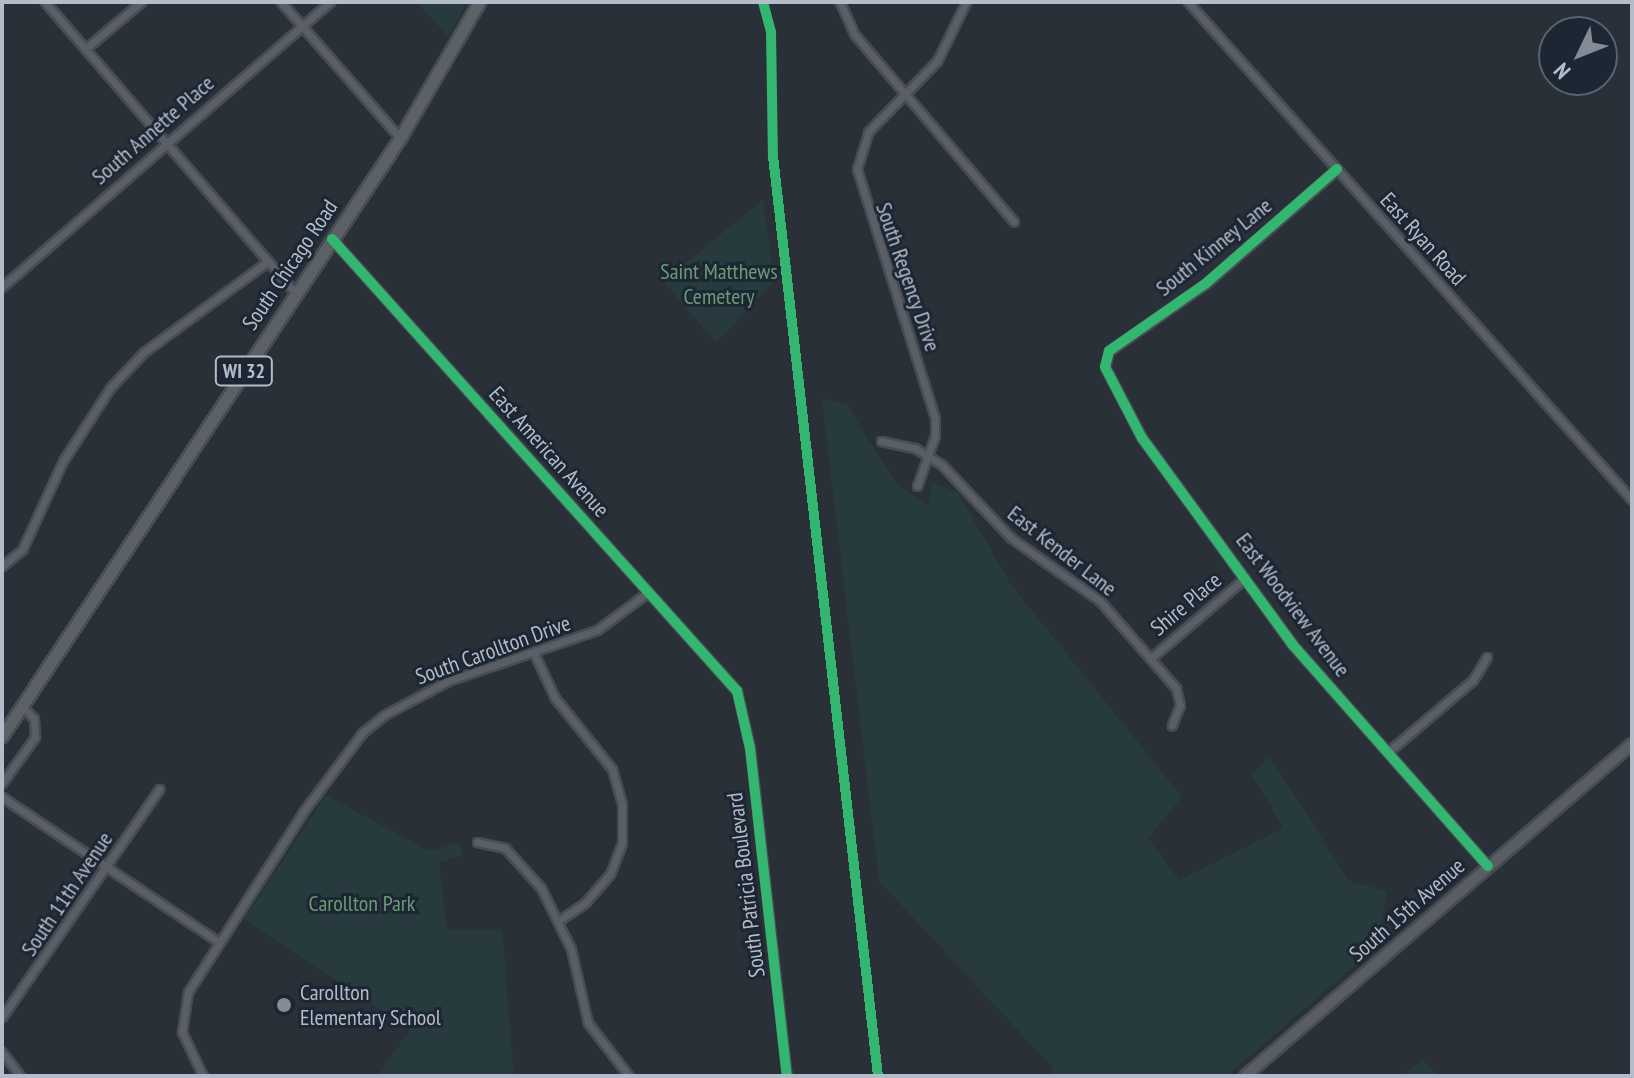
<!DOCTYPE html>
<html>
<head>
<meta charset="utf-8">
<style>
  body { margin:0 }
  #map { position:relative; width:1634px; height:1078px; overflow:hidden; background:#2a3038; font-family:"PT Sans Narrow",sans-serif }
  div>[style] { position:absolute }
  .green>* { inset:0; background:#273a3e }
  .roads { filter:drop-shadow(2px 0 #484c53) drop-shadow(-2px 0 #484c53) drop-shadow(0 2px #484c53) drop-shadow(0 -2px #484c53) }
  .street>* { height:7px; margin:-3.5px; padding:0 3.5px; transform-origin:3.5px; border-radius:3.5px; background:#5a5e66 }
  .secondary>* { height:10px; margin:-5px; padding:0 5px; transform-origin:5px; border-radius:5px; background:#595d64 }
  .primary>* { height:11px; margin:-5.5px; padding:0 5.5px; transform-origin:5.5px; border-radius:5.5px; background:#5c6168 }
  .cycleway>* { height:10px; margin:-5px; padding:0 5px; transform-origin:5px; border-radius:5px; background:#33b770 }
  .dots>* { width:22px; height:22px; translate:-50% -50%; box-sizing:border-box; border:4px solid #1d2633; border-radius:50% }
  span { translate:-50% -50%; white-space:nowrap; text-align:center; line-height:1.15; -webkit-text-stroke:6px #1d2633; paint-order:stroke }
  .shield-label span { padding:2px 6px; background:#1d2633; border:2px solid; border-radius:6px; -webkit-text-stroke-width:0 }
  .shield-label { font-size:20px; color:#b4bcc9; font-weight:700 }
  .street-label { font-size:22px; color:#b4bcc9 }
  .park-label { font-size:22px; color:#6b9a76 }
  .poi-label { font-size:22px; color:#b4bcc9 }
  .left { translate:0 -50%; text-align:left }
  .frame { position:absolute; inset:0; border:4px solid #b4bcc9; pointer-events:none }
  .north { position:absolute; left:1538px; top:16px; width:80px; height:80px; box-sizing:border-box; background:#1d2633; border:2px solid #59626f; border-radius:50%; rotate:227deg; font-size:22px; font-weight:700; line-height:32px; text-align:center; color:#b4bcc9 }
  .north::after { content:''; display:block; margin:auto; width:28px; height:36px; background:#848b96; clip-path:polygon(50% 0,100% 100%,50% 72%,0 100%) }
</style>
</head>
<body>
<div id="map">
  <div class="green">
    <i style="clip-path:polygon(417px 2px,467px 2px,448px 37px)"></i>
    <i style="clip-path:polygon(763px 200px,774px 281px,716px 343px,663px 281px)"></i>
    <i style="clip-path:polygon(822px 399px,847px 405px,896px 483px,929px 507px,932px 482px,958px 493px,1010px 583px,1182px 797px,1148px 838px,1179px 880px,1284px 828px,1251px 774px,1270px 757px,1349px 881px,1387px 891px,1379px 944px,1227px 1076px,1049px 1076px,1054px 1069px,879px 881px)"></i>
    <i style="clip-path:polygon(326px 795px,429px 851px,459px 843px,463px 855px,439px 863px,447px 930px,502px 929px,514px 1076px,378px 1076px,410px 1029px,244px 919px)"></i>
    <i style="clip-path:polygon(1422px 1059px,1438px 1076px,1402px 1076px)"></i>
  </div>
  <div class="roads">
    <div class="street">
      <i style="left:45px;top:2px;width:384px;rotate:49.3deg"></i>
      <i style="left:281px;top:2px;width:181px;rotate:48.8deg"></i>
      <i style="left:840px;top:2px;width:36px;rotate:66deg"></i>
      <i style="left:855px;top:35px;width:245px;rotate:49.6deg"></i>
      <i style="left:1188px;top:2px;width:667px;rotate:48.28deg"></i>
      <i style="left:85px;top:49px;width:73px;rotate:-40deg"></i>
      <i style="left:1337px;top:169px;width:175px;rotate:138.9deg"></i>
      <i style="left:1205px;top:284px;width:117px;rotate:145.1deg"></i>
      <i style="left:1109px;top:351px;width:16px;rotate:104deg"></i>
      <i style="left:1105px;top:367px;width:80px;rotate:62.5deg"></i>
      <i style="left:1142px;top:438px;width:255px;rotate:53.9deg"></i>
      <i style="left:1292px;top:644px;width:296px;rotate:48.6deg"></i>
      <i style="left:332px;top:239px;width:607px;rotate:48.14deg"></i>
      <i style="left:737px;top:691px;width:58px;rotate:77.2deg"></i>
      <i style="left:750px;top:748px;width:330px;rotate:83.6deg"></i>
      <i style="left:2px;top:287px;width:435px;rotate:-41deg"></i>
      <i style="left:881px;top:441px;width:35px;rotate:12deg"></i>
      <i style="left:915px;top:448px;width:32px;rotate:32deg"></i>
      <i style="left:942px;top:465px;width:100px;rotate:46.6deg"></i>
      <i style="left:1011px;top:538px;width:109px;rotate:35.3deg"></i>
      <i style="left:1100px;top:601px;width:116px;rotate:48.9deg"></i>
      <i style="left:1176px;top:688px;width:17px;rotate:77deg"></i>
      <i style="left:1180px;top:705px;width:22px;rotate:112deg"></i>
      <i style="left:917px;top:486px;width:53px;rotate:-70.2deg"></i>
      <i style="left:935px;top:436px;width:18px;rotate:-90deg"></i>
      <i style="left:935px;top:418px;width:261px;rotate:-107.4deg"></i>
      <i style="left:857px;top:169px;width:39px;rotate:-73deg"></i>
      <i style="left:868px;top:132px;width:99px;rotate:-45.8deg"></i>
      <i style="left:937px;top:61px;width:66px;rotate:-63.8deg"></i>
      <i style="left:2px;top:566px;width:26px;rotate:-39deg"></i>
      <i style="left:22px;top:550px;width:98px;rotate:-65.3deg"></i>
      <i style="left:63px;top:461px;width:87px;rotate:-57.2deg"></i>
      <i style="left:110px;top:388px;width:50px;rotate:-46.6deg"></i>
      <i style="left:144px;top:352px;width:152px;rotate:-36.2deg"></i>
      <i style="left:534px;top:653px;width:50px;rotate:65deg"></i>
      <i style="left:555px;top:698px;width:91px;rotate:51.2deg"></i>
      <i style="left:612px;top:769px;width:36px;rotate:74deg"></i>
      <i style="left:622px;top:804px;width:39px;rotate:90deg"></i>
      <i style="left:622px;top:843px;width:33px;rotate:111deg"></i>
      <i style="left:610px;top:874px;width:38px;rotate:131deg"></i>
      <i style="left:585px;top:903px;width:29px;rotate:146deg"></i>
      <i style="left:1151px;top:658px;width:123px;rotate:-40.4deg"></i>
      <i style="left:1388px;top:752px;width:111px;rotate:-40.3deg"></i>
      <i style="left:1473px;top:680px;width:27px;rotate:-59deg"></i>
      <i style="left:2px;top:783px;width:57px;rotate:-54.3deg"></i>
      <i style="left:35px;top:737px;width:18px;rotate:-93deg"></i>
      <i style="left:34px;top:719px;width:18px;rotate:-133deg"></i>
      <i style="left:2px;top:797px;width:261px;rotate:33.8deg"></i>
      <i style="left:477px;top:842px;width:29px;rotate:12deg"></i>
      <i style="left:505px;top:848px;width:54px;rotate:48deg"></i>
      <i style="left:541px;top:888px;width:68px;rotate:63.8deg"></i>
      <i style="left:571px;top:949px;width:76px;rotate:77.1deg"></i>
      <i style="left:588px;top:1023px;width:67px;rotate:52.3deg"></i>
      <i style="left:2px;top:1017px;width:277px;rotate:-55.4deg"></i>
      <i style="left:2px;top:1052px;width:30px;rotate:53deg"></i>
      <i style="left:203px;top:1076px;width:49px;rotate:-115.5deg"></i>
      <i style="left:182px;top:1032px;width:40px;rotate:-81.5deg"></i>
      <i style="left:188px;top:992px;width:214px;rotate:-57.4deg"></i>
      <i style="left:303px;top:812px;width:99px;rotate:-53.2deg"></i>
      <i style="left:362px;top:733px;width:28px;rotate:-39deg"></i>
      <i style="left:384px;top:715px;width:72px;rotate:-28deg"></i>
      <i style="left:448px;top:681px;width:157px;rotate:-18.9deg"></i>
      <i style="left:597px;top:630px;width:62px;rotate:-36.5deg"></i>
    </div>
    <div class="secondary">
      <i style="left:1245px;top:1076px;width:510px;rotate:-40.63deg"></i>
    </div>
    <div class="primary">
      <i style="left:2px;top:736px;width:718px;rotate:-56.35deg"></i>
      <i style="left:400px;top:138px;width:157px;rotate:-59.8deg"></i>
    </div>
  </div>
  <div class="cycleway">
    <i style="left:763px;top:2px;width:31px;rotate:75deg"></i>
    <i style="left:771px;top:32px;width:124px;rotate:89.1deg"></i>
    <i style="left:773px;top:156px;width:926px;rotate:83.49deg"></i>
    <i style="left:1337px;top:169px;width:175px;rotate:138.9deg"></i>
    <i style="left:1205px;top:284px;width:117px;rotate:145.1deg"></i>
    <i style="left:1109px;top:351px;width:16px;rotate:104deg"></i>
    <i style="left:1105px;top:367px;width:80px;rotate:62.5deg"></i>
    <i style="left:1142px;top:438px;width:255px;rotate:53.9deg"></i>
    <i style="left:1292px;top:644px;width:296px;rotate:48.6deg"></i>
    <i style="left:332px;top:239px;width:607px;rotate:48.14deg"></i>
    <i style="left:737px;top:691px;width:58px;rotate:77.2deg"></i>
    <i style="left:750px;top:748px;width:330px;rotate:83.6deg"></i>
  </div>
  <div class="dots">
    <i style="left:284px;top:1005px;background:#848b96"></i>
  </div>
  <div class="shield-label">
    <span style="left:244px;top:371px">WI 32</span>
  </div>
  <div class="street-label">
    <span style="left:153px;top:130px;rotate:-41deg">South Annette Place</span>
    <span style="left:1423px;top:239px;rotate:48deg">East Ryan Road</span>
    <span style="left:1214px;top:247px;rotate:-39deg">South Kinney Lane</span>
    <span style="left:290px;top:265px;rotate:-56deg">South Chicago Road</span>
    <span style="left:908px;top:277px;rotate:71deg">South Regency Drive</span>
    <span style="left:549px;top:452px;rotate:48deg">East American Avenue</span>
    <span style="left:1062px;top:551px;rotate:38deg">East Kender Lane</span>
    <span style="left:1186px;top:604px;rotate:-40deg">Shire Place</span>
    <span style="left:1293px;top:605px;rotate:53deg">East Woodview Avenue</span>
    <span style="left:493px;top:650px;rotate:-20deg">South Carollton Drive</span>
    <span style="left:746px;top:885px;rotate:-97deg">South Patricia Boulevard</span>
    <span style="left:67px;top:894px;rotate:-56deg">South 11th Avenue</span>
    <span style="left:1407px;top:910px;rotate:-41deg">South 15th Avenue</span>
  </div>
  <div class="park-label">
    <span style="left:719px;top:284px">Saint Matthews<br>Cemetery</span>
    <span style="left:362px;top:904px">Carollton Park</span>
  </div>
  <div class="poi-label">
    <span class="left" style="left:300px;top:1005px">Carollton<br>Elementary School</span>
  </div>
  <div class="frame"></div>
  <div class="north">N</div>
</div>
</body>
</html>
